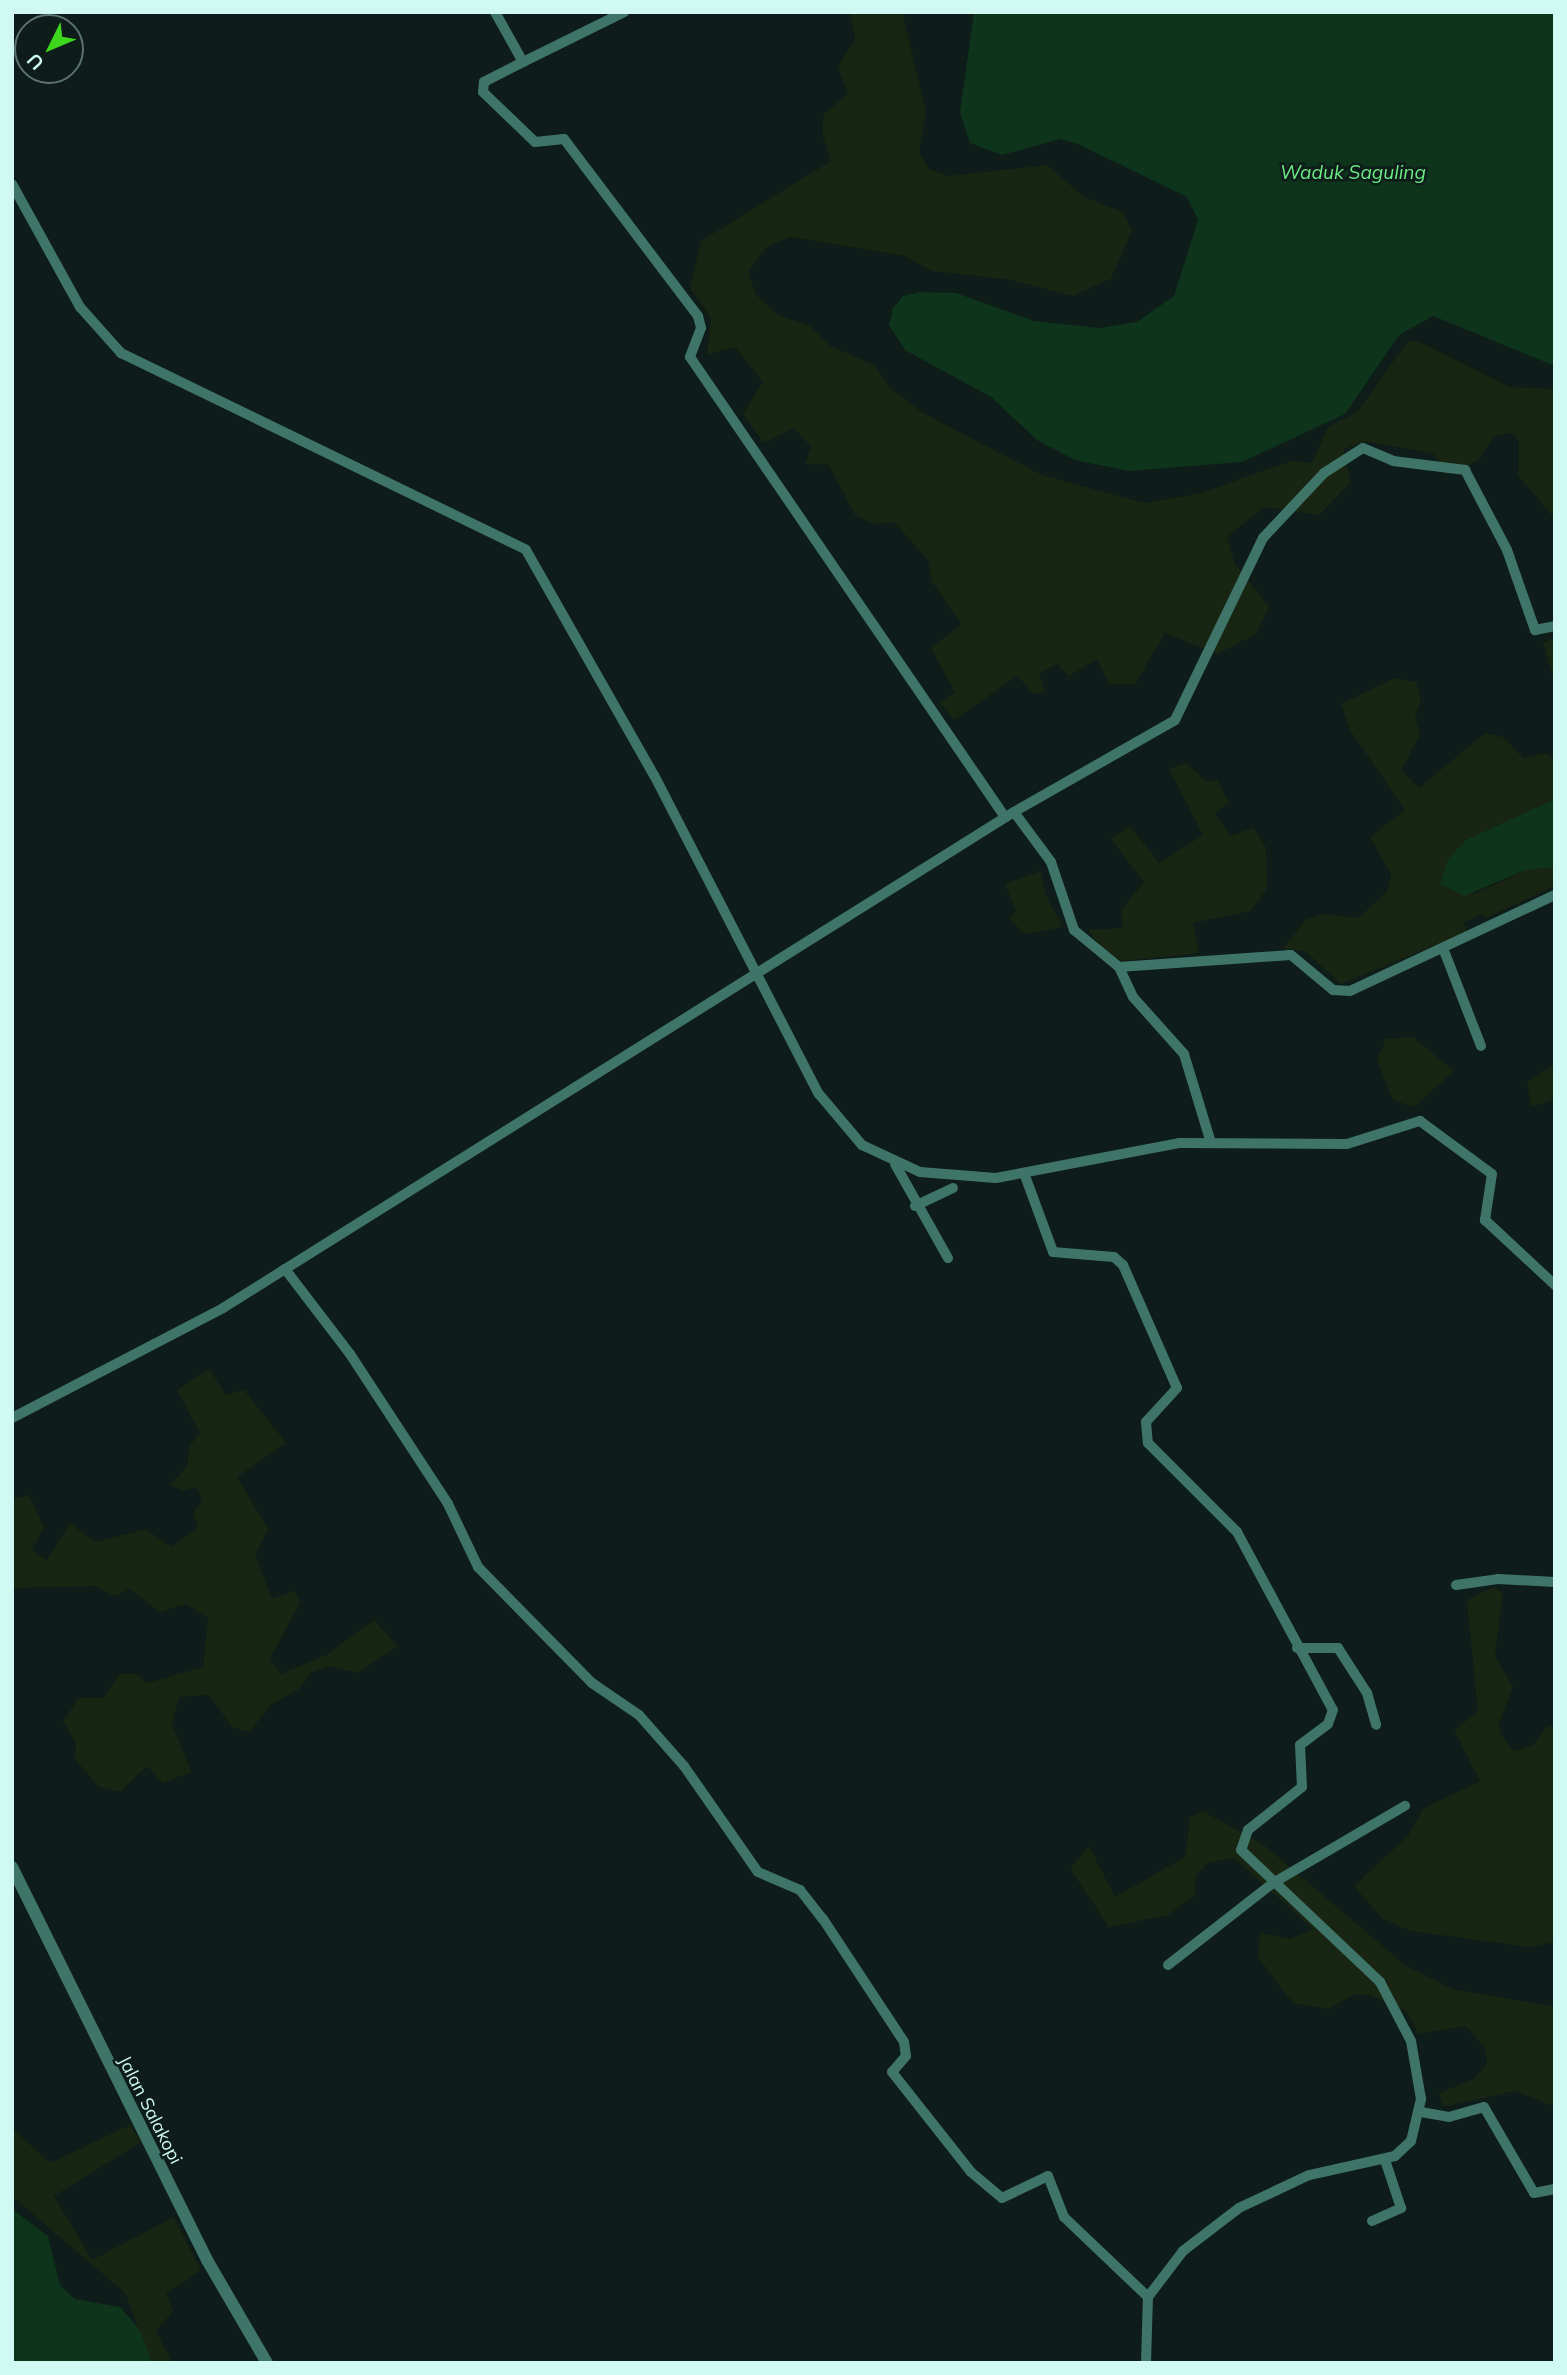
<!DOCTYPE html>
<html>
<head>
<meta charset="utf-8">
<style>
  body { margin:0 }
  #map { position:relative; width:1567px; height:2375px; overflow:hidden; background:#0e1c1a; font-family:Mulish,sans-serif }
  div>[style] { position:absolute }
  .green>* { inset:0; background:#182512 }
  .water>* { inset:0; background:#0e341c }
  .minor>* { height:10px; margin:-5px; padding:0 5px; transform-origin:5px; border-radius:5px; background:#3f7568 }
  .tertiary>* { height:12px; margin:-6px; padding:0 6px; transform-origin:6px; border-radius:6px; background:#3f7568 }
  span { translate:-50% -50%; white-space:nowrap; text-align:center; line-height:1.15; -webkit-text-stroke:5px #0e1c1a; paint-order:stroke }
  .street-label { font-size:18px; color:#cff9f2 }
  .water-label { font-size:19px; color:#6beb83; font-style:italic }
  .frame { position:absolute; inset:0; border:14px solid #cff9f2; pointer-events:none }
  .north { position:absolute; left:14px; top:14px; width:70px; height:70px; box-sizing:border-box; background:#0e1c1a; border:2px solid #5b7470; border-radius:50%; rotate:227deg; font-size:19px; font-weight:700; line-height:28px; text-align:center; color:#cff9f2 }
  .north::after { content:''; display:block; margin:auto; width:24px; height:32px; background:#3dd71d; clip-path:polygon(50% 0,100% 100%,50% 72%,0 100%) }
</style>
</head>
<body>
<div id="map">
  <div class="green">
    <i style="clip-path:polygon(850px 12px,902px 12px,926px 111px,919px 152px,929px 169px,948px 176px,1047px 165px,1084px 197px,1123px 212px,1132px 231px,1111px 279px,1072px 296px,1011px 280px,933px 271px,904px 256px,790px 237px,767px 247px,748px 271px,756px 295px,778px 315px,810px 326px,830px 346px,874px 365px,891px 389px,923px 413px,1042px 475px,1144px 503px,1201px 493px,1291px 461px,1312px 463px,1328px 427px,1357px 412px,1408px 341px,1418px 341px,1510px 387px,1555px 389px,1555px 519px,1518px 475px,1519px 443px,1513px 433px,1494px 436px,1478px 461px,1445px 475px,1434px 454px,1365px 441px,1344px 449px,1350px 483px,1319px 515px,1264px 507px,1227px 537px,1235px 564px,1269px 607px,1256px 634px,1217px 654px,1165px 633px,1135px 684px,1109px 684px,1097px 659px,1069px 676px,1057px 664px,1039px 674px,1045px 692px,1034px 694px,1017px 676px,954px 720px,940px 703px,955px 692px,931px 648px,962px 624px,932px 582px,928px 560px,894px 522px,875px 524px,855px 515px,829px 465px,805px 464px,811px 447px,794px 428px,764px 443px,743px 414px,763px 382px,735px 347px,707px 355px,711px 318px,690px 288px,701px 241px,831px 161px,822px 133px,824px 114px,848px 94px,838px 66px,855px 40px)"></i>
    <i style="clip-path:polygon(1555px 637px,1555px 684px,1543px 643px)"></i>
    <i style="clip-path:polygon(1395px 678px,1416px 682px,1421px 700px,1415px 717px,1420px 735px,1401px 770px,1419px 788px,1485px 733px,1503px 737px,1524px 759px,1544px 753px,1555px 758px,1555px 799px,1466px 840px,1475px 894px,1525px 870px,1553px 866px,1555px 886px,1486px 918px,1481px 914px,1463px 923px,1467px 932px,1341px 984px,1305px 951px,1283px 949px,1305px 920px,1323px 914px,1358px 918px,1387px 892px,1391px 874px,1370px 837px,1405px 810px,1350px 730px,1341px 704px)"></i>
    <i style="clip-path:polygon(1186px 763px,1207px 782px,1217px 780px,1229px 802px,1215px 813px,1230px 836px,1253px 828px,1266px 847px,1267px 888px,1251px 911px,1193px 923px,1199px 953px,1122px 961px,1105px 953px,1088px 930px,1123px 928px,1121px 910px,1144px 882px,1111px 839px,1130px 826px,1159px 863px,1203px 835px,1169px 769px)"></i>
    <i style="clip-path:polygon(1041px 871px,1045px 894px,1063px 927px,1024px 934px,1009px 918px,1016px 912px,1005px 884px)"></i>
    <i style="clip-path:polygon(1413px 1037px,1454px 1071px,1414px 1107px,1393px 1100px,1377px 1060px,1386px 1039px)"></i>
    <i style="clip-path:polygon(1555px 1064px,1555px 1099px,1531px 1107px,1527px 1082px)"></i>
    <i style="clip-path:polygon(209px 1369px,226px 1395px,244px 1390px,286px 1443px,237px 1477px,268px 1529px,255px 1555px,272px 1599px,295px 1591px,300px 1602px,270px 1659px,281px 1674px,326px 1655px,374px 1620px,398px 1646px,357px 1673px,329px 1666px,310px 1673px,298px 1690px,270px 1705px,250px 1732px,232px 1727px,209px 1695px,179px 1697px,172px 1724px,191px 1772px,163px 1783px,147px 1766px,120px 1792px,98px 1786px,75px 1759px,76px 1743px,63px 1721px,79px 1698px,104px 1698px,119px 1674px,136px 1674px,148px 1683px,203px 1667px,208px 1618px,186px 1604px,160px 1612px,130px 1589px,114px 1596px,95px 1586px,12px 1588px,12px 1499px,29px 1495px,44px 1528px,32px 1550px,47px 1560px,70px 1523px,95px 1542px,146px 1529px,171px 1547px,198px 1528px,193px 1513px,202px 1501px,196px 1487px,183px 1491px,170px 1485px,187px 1467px,190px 1446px,200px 1433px,177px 1390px)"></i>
    <i style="clip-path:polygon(1494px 1587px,1503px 1593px,1495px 1657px,1513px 1687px,1499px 1724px,1501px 1734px,1514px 1751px,1533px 1745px,1545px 1728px,1555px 1725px,1555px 1942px,1529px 1947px,1410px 1931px,1382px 1918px,1354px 1886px,1408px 1836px,1424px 1808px,1480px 1781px,1454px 1730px,1478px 1712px,1467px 1600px)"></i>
    <i style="clip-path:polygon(1203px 1811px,1264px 1845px,1406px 1966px,1453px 1989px,1555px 2007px,1555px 2107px,1515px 2091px,1443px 2107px,1439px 2093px,1474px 2079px,1487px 2063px,1485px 2048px,1466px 2026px,1419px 2034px,1406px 2011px,1370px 1995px,1355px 1994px,1328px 2009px,1293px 2003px,1258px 1957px,1260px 1933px,1290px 1939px,1313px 1929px,1234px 1858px,1208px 1863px,1196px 1875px,1195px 1895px,1168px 1915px,1109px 1927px,1070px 1869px,1089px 1846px,1115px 1897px,1185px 1857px,1190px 1817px)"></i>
    <i style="clip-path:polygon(130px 2125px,141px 2142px,54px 2196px,92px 2260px,174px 2217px,201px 2270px,166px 2293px,173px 2311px,156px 2331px,172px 2363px,152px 2363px,125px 2293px,12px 2196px,12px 2128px,50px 2163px)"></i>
  </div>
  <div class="water">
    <i style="clip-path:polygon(974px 12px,1555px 12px,1555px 366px,1433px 316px,1399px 335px,1345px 414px,1242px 462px,1129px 471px,1075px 460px,1037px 440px,991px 397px,905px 350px,889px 325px,893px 308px,903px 296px,920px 292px,956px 293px,1034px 321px,1099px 328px,1137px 322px,1174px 296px,1198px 220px,1187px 197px,1078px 144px,1060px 139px,1002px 155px,970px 143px,960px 113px)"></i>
    <i style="clip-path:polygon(1555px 799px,1555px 867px,1525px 870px,1464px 896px,1440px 884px,1448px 859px,1466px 840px)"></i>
    <i style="clip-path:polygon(12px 2209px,48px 2236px,60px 2285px,75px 2299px,120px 2307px,140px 2330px,152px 2363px,12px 2363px)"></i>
  </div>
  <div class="minor">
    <i style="left:495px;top:12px;width:57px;rotate:60.8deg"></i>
    <i style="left:523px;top:62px;width:44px;rotate:152.9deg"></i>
    <i style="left:484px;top:82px;width:10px;rotate:96deg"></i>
    <i style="left:483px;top:92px;width:72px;rotate:43.9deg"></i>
    <i style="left:535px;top:142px;width:29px;rotate:-6deg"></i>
    <i style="left:564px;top:139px;width:222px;rotate:52.9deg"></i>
    <i style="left:698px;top:316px;width:12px;rotate:76deg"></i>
    <i style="left:701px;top:328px;width:31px;rotate:111deg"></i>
    <i style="left:690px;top:357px;width:558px;rotate:55.6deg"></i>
    <i style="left:523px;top:62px;width:113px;rotate:-26.3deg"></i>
    <i style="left:12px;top:184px;width:141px;rotate:61.1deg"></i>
    <i style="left:80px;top:307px;width:62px;rotate:48.3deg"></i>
    <i style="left:121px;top:353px;width:450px;rotate:25.9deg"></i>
    <i style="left:526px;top:550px;width:259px;rotate:60.4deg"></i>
    <i style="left:654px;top:775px;width:359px;rotate:62.7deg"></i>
    <i style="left:819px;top:1094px;width:67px;rotate:49.9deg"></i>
    <i style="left:862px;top:1145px;width:64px;rotate:25deg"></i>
    <i style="left:920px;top:1172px;width:76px;rotate:4.5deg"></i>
    <i style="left:996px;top:1178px;width:186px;rotate:-10.8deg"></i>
    <i style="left:1179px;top:1143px;width:168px;rotate:0.3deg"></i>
    <i style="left:1347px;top:1144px;width:77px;rotate:-17.5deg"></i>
    <i style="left:1420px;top:1121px;width:89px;rotate:36.4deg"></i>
    <i style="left:1492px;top:1174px;width:47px;rotate:98.7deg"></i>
    <i style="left:1485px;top:1220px;width:96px;rotate:42.9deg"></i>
    <i style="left:1014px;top:812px;width:185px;rotate:-29.7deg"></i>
    <i style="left:1175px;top:720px;width:202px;rotate:-64.2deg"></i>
    <i style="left:1263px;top:538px;width:89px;rotate:-46.8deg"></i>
    <i style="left:1324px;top:473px;width:46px;rotate:-32.7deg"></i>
    <i style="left:1363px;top:448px;width:33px;rotate:23deg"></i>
    <i style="left:1393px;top:461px;width:73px;rotate:7.1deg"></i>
    <i style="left:1465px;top:470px;width:90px;rotate:62.3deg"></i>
    <i style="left:1507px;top:550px;width:85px;rotate:70.7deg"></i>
    <i style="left:1535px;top:630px;width:20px;rotate:-11deg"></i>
    <i style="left:1443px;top:948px;width:105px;rotate:68.8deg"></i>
    <i style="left:1119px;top:967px;width:33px;rotate:65deg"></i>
    <i style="left:1133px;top:997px;width:76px;rotate:48.2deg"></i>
    <i style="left:1184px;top:1054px;width:93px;rotate:73.1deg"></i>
    <i style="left:895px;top:1164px;width:108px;rotate:60.6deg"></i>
    <i style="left:1024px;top:1173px;width:84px;rotate:69.8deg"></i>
    <i style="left:1053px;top:1252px;width:61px;rotate:4.7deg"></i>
    <i style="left:1114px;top:1257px;width:12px;rotate:42deg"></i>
    <i style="left:1123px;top:1265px;width:134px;rotate:66.3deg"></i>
    <i style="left:1177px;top:1388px;width:46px;rotate:132.4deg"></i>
    <i style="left:1146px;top:1422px;width:21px;rotate:85deg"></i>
    <i style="left:1148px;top:1443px;width:126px;rotate:45deg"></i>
    <i style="left:1237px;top:1532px;width:202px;rotate:61.7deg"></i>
    <i style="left:1333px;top:1710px;width:15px;rotate:110deg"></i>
    <i style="left:1328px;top:1724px;width:35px;rotate:143deg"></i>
    <i style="left:1300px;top:1745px;width:42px;rotate:87.3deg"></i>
    <i style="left:1302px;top:1787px;width:69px;rotate:141.5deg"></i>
    <i style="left:1248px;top:1830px;width:21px;rotate:109deg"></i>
    <i style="left:1241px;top:1850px;width:192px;rotate:43.5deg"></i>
    <i style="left:1380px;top:1982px;width:67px;rotate:62.3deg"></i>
    <i style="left:1411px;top:2041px;width:59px;rotate:80.2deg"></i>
    <i style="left:1421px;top:2099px;width:43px;rotate:103.4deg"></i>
    <i style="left:1411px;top:2141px;width:22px;rotate:137deg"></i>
    <i style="left:1395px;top:2156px;width:88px;rotate:167.5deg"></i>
    <i style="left:1309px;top:2175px;width:77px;rotate:154.8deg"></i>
    <i style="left:1239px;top:2208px;width:71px;rotate:142.5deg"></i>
    <i style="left:1183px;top:2251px;width:58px;rotate:127.3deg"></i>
    <i style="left:915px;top:1206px;width:42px;rotate:-25.3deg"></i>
    <i style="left:285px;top:1269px;width:107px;rotate:52.6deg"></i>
    <i style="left:350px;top:1354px;width:179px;rotate:56.8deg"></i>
    <i style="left:448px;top:1504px;width:70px;rotate:64.5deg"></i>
    <i style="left:478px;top:1567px;width:163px;rotate:45.5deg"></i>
    <i style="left:592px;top:1683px;width:57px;rotate:34.2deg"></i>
    <i style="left:639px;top:1715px;width:68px;rotate:48.6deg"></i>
    <i style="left:684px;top:1766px;width:129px;rotate:55.1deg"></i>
    <i style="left:758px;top:1872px;width:46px;rotate:23.2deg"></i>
    <i style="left:800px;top:1890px;width:37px;rotate:52deg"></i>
    <i style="left:823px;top:1919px;width:147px;rotate:56.6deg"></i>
    <i style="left:904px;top:2042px;width:14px;rotate:82deg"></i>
    <i style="left:906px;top:2056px;width:21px;rotate:131deg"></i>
    <i style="left:892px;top:2072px;width:127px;rotate:51.7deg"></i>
    <i style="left:971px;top:2172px;width:40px;rotate:40deg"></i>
    <i style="left:1002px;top:2198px;width:51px;rotate:-25.6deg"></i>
    <i style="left:1048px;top:2176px;width:44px;rotate:68.7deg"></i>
    <i style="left:1064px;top:2217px;width:116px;rotate:43.6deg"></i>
    <i style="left:12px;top:1418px;width:238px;rotate:-27.5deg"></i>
    <i style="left:223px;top:1308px;width:934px;rotate:-32.09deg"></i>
    <i style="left:1014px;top:812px;width:62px;rotate:53.5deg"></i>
    <i style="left:1051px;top:862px;width:72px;rotate:71.3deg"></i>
    <i style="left:1074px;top:930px;width:58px;rotate:39.4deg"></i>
    <i style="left:1119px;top:967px;width:172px;rotate:-4deg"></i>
    <i style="left:1291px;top:955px;width:55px;rotate:39.8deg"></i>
    <i style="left:1333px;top:990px;width:17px;rotate:3deg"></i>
    <i style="left:1350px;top:991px;width:226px;rotate:-25.1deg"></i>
    <i style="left:1456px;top:1585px;width:42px;rotate:-8.1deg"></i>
    <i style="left:1498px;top:1579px;width:57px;rotate:3deg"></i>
    <i style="left:1297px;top:1648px;width:41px"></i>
    <i style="left:1338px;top:1648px;width:54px;rotate:57.2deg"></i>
    <i style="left:1367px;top:1693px;width:33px;rotate:74deg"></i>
    <i style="left:1168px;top:1965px;width:133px;rotate:-38deg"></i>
    <i style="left:1273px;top:1883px;width:153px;rotate:-30.3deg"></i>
    <i style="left:1421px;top:2112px;width:28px;rotate:10deg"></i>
    <i style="left:1449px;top:2117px;width:36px;rotate:-16deg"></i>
    <i style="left:1484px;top:2107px;width:99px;rotate:59.8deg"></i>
    <i style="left:1534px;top:2193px;width:21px;rotate:-11deg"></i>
    <i style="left:1372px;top:2221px;width:32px;rotate:-24deg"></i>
    <i style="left:1401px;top:2208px;width:51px;rotate:-108.4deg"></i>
    <i style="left:1146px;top:2363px;width:66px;rotate:-88.3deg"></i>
  </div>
  <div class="tertiary">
    <i style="left:12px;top:1867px;width:439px;rotate:63.6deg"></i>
    <i style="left:207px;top:2260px;width:119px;rotate:59.8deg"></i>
  </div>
  <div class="street-label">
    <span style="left:150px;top:2110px;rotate:63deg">Jalan Salakopi</span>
  </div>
  <div class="water-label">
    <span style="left:1353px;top:173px">Waduk Saguling</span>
  </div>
  <div class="frame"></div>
  <div class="north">U</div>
</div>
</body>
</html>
